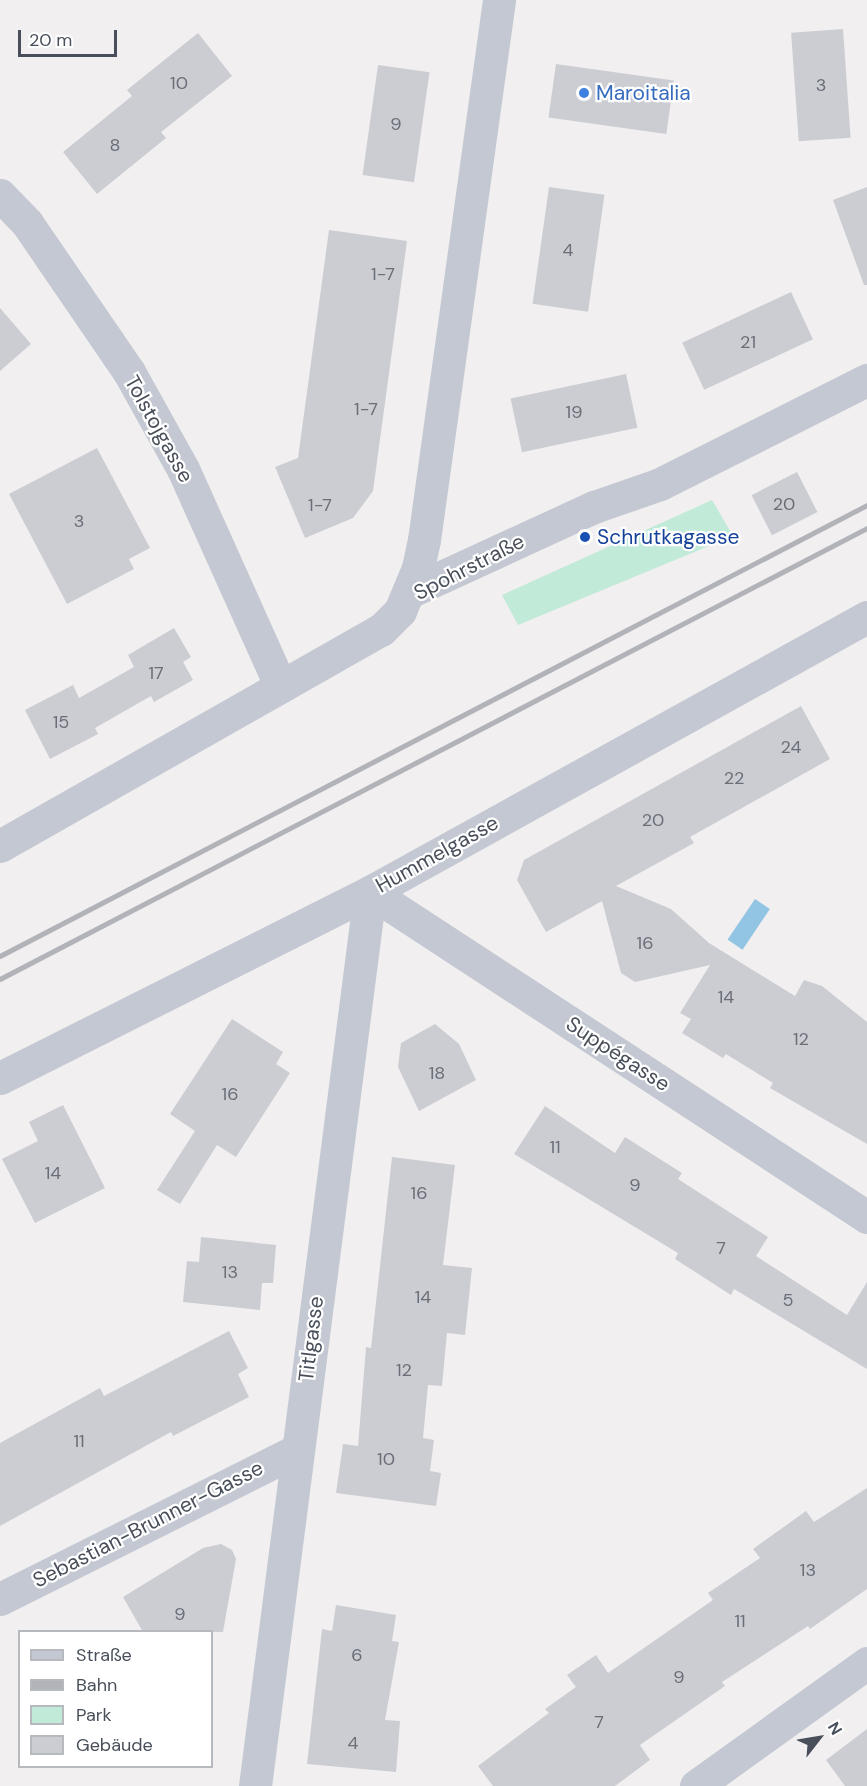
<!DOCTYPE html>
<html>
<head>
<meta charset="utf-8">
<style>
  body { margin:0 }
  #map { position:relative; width:867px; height:1786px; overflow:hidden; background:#f1efef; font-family:"DM Sans",sans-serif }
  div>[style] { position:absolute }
  .green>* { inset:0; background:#c1ead8 }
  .water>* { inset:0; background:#92c5e3; transform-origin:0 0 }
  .building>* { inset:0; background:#cccdd3; transform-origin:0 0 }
  .minor>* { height:33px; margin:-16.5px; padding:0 16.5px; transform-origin:16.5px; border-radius:16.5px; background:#c3c8d2 }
  .rail>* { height:4.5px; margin:-2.25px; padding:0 2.25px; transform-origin:2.25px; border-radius:2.25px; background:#b1b3b8 }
  .dots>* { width:16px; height:16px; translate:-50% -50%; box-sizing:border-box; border:3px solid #fff; border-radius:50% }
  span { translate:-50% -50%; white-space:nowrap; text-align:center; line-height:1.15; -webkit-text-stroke:4.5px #fff; paint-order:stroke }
  .number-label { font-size:18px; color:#696e78 }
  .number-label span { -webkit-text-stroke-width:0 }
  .shop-label { font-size:21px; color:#366cbe }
  .left { translate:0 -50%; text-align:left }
  .street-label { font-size:21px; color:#484f5a }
  .transit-label { font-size:21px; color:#164399 }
  .legend { position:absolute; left:18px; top:1630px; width:195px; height:138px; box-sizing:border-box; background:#fff; border:2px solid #b6b9bd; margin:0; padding:8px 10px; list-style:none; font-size:18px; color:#484f5a }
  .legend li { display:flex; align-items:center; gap:12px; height:30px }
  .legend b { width:30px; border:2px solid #b6b9bd }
  .north { position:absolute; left:789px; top:1708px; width:60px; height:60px; -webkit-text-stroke:4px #fff; paint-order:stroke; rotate:59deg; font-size:16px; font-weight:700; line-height:24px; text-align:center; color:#484f5a }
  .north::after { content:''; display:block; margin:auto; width:21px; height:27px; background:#484f5a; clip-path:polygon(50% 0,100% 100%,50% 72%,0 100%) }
  .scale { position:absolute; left:18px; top:30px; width:99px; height:27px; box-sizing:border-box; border:3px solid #484f5a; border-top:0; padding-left:8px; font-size:18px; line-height:21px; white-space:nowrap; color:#484f5a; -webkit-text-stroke:4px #fff; paint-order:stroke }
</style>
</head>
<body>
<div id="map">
  <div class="green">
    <i style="clip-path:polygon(712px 500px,733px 536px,518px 625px,502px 595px)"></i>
  </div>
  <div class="water">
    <i style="left:755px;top:899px;width:18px;height:49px;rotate:34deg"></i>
  </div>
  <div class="building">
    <i style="left:843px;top:29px;width:109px;height:52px;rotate:86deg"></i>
    <i style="clip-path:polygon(198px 33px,232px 76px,161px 132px,166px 138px,97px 194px,63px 152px,132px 96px,127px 90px)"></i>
    <i style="left:556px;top:64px;width:119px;height:54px;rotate:8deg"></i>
    <i style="left:378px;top:65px;width:52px;height:111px;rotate:8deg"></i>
    <i style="left:549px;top:187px;width:56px;height:118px;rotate:8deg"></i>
    <i style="clip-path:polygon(867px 187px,867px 285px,864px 285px,833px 200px)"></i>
    <i style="clip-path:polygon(329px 230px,407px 241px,373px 491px,353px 518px,305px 538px,275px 467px,298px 458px)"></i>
    <i style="left:791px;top:292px;width:52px;height:120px;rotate:65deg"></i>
    <i style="clip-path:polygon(0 308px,31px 344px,0 371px)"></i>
    <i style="left:626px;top:374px;width:55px;height:118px;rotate:78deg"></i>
    <i style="clip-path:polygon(97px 448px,150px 548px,129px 559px,134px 569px,67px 604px,9px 494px)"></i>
    <i style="left:797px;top:472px;width:45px;height:51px;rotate:63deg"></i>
    <i style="clip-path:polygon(174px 628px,191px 657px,183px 662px,193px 680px,154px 702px,151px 696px,95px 728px,98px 734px,50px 759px,25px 710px,73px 685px,79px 698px,134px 667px,128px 655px)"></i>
    <i style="clip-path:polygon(801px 706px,830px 759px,690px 837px,694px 843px,616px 886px,671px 909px,709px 943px,795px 996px,804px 980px,822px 986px,867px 1022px,867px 1144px,770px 1088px,773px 1083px,726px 1054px,723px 1058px,682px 1033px,691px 1019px,680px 1013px,710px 965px,635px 982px,621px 973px,602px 901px,546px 932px,517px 880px,524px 860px)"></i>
    <i style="clip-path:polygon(232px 1019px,283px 1052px,276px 1064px,290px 1073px,236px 1157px,217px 1145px,180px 1204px,157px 1190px,195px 1131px,170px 1114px)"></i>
    <i style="clip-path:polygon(435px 1024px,459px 1044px,476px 1080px,419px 1111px,398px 1067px,401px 1043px)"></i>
    <i style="clip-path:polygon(63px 1105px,105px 1188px,35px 1223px,2px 1159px,38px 1141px,29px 1122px)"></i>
    <i style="clip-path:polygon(545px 1106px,615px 1153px,625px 1137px,682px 1173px,678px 1179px,768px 1237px,756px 1256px,847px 1315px,867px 1282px,867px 1369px,734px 1289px,731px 1295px,675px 1259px,678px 1253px,514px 1154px)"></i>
    <i style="clip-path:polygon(392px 1157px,455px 1165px,443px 1265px,472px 1268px,465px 1335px,447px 1333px,442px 1386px,428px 1385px,423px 1438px,434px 1440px,430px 1471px,441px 1473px,436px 1506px,336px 1493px,343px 1444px,358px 1446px,366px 1347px,371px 1348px)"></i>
    <i style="clip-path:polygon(201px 1237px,276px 1245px,273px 1283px,262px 1283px,260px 1310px,183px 1302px,187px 1261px,199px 1262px)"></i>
    <i style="clip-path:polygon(229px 1331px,248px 1368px,238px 1374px,249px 1397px,173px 1436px,171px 1432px,0 1526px,0 1443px,100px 1388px,104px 1396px)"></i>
    <i style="clip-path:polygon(867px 1488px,867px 1589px,810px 1629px,808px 1626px,722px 1682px,725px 1686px,640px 1745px,650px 1760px,615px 1786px,493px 1786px,478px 1766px,549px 1713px,545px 1709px,576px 1687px,567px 1675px,596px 1655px,608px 1673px,713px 1600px,708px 1593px,760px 1558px,753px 1549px,806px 1511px,814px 1522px)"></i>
    <i style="clip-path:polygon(221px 1544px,232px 1550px,236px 1559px,223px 1632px,143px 1632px,123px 1597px,203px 1548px)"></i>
    <i style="clip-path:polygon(336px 1605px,396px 1615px,392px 1641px,399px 1642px,385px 1720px,400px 1721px,396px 1772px,307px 1764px,322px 1629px,332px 1631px)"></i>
    <i style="clip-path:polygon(867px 1729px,867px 1786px,845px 1786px,826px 1760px)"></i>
  </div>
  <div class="minor">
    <i style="left:0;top:195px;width:39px;rotate:46deg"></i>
    <i style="left:27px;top:223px;width:181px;rotate:55.6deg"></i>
    <i style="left:129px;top:372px;width:111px;rotate:60.9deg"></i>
    <i style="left:183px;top:469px;width:237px;rotate:65.8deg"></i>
    <i style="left:409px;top:592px;width:204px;rotate:-24.7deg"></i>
    <i style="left:594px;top:507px;width:70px;rotate:-19.2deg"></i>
    <i style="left:660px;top:484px;width:232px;rotate:-26.7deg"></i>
    <i style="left:0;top:846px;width:438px;rotate:-29.6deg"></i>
    <i style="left:381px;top:630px;width:27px;rotate:-45deg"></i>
    <i style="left:400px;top:611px;width:47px;rotate:-67.3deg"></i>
    <i style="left:418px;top:568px;width:29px;rotate:-78deg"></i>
    <i style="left:424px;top:540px;width:545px;rotate:-82.09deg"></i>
    <i style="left:0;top:1078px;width:414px;rotate:-26.7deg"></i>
    <i style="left:370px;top:892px;width:568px;rotate:-28.96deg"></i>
    <i style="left:0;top:1599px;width:332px;rotate:-26.6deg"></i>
    <i style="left:255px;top:1786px;width:901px;rotate:-82.67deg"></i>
    <i style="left:370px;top:892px;width:594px;rotate:33.18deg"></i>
    <i style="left:696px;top:1786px;width:211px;rotate:-35.7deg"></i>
  </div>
  <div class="rail">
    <i style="left:0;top:956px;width:977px;rotate:-27.48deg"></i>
    <i style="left:0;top:979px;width:977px;rotate:-27.48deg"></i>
  </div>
  <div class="dots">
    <i style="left:584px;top:93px;background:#3f7fe0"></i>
    <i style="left:585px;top:537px;background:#1a4fb4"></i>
  </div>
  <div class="number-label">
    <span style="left:179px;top:83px">10</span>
    <span style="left:821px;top:85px">3</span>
    <span style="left:396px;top:124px">9</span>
    <span style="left:115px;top:145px">8</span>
    <span style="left:568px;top:250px">4</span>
    <span style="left:383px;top:274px">1-7</span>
    <span style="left:748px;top:342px">21</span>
    <span style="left:366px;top:409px">1-7</span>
    <span style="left:574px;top:412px">19</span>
    <span style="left:784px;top:504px">20</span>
    <span style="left:320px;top:505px">1-7</span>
    <span style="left:79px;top:521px">3</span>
    <span style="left:156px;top:673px">17</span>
    <span style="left:61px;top:722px">15</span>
    <span style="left:791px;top:747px">24</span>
    <span style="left:734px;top:778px">22</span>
    <span style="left:653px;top:820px">20</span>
    <span style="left:645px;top:943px">16</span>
    <span style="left:726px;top:997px">14</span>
    <span style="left:801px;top:1039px">12</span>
    <span style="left:437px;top:1073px">18</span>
    <span style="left:230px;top:1094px">16</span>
    <span style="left:555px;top:1147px">11</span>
    <span style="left:53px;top:1173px">14</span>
    <span style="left:635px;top:1185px">9</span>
    <span style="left:419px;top:1193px">16</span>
    <span style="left:721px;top:1248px">7</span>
    <span style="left:230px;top:1272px">13</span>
    <span style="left:423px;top:1297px">14</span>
    <span style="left:788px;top:1300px">5</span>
    <span style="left:404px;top:1370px">12</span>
    <span style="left:79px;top:1441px">11</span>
    <span style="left:386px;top:1459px">10</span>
    <span style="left:808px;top:1570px">13</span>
    <span style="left:180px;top:1614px">9</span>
    <span style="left:740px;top:1621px">11</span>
    <span style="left:357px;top:1655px">6</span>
    <span style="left:679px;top:1677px">9</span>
    <span style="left:599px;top:1722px">7</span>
    <span style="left:353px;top:1743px">4</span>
  </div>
  <div class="shop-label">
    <span class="left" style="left:596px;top:93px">Maroitalia</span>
  </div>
  <div class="street-label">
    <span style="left:159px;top:429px;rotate:61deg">Tolstojgasse</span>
    <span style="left:469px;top:567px;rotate:-27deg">Spohrstraße</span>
    <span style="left:437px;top:854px;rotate:-29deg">Hummelgasse</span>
    <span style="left:618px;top:1054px;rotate:33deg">Suppégasse</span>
    <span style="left:311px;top:1339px;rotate:-83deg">Titlgasse</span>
    <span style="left:148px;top:1524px;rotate:-27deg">Sebastian-Brunner-Gasse</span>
  </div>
  <div class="transit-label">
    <span class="left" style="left:597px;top:537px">Schrutkagasse</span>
  </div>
  <ul class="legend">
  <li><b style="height:8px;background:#c3c8d2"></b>Straße</li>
  <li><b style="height:8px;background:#b1b3b8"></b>Bahn</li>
  <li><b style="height:16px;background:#c1ead8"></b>Park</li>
  <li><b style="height:16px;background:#cccdd3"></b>Gebäude</li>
  </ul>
  <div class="north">N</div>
  <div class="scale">20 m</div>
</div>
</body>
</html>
